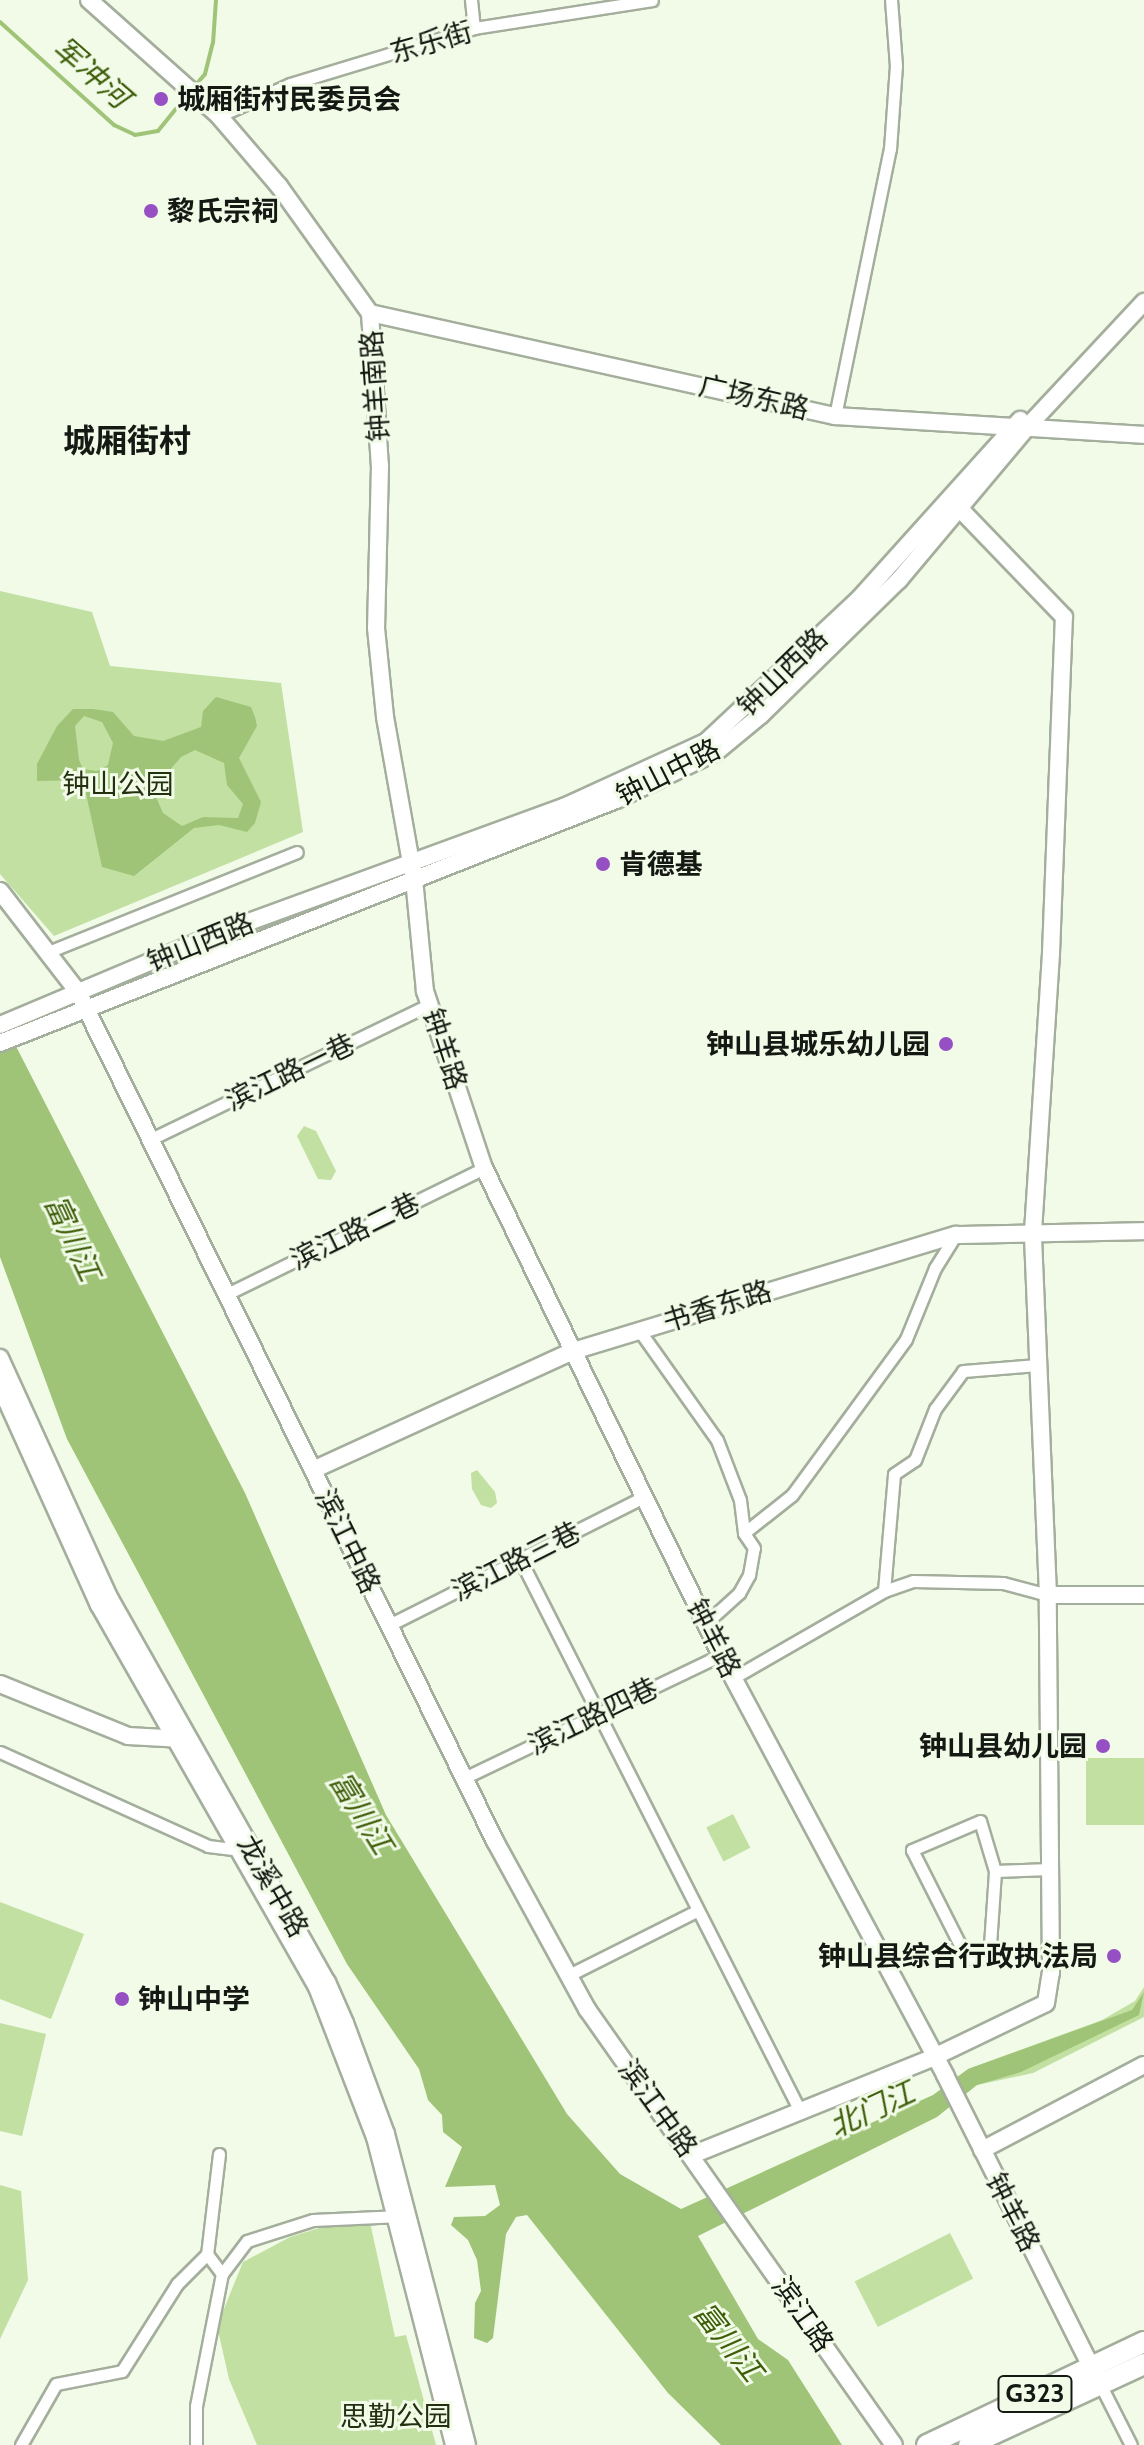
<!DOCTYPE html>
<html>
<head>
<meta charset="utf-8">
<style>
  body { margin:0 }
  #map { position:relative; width:1144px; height:2445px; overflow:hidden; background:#f1fbe8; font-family:Cabin,"Noto Sans SC",sans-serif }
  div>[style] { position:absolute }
  .green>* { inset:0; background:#c1e0a2; transform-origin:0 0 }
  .water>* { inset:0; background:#9fc477 }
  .stream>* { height:4px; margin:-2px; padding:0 2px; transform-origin:2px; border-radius:2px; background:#9fc477 }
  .roads { filter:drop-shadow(2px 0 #a4ae9c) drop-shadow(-2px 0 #a4ae9c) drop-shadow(0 2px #a4ae9c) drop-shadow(0 -2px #a4ae9c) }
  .street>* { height:11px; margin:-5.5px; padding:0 5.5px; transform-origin:5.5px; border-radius:5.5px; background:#fff }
  .secondary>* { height:16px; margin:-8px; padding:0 8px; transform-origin:8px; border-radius:8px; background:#fff }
  .highway>* { height:20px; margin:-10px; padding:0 10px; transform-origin:10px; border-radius:10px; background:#fff }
  .dots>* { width:22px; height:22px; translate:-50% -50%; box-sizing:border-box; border:4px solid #f1fbe8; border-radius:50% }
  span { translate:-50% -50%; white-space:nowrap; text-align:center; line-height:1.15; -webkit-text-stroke:6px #f1fbe8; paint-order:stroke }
  .shield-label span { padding:2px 6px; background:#f1fbe8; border:2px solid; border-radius:6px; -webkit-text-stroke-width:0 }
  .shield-label { font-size:26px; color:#161913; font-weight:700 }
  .street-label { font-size:28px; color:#161913 }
  .poi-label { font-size:28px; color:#161913; font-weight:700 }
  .left { translate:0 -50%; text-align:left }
  .right { translate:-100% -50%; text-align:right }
  .park-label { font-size:28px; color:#223010 }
  .water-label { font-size:30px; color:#3d5d08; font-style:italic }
  .quarter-label { font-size:32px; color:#161913; font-weight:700 }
</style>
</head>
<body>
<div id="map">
  <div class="green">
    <i style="clip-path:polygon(0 591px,92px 612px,110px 666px,281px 683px,303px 832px,54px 936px,0 874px)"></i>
    <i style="clip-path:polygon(304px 1126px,316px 1131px,336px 1171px,331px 1180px,318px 1179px,297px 1136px)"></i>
    <i style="clip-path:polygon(477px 1470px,495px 1492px,497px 1503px,491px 1508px,481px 1505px,472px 1489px,471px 1473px)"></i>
    <i style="left:1086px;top:1758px;width:58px;height:67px"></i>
    <i style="left:733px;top:1814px;width:38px;height:30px;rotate:63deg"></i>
    <i style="clip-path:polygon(0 1902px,84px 1934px,51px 2019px,0 1999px)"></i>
    <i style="clip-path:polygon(1144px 1987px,1144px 2017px,1033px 2073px,977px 2085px,968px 2069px,1102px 2020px,1135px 2001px)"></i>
    <i style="clip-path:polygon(0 2023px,46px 2034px,22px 2136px,0 2131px)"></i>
    <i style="clip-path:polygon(0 2185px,21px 2191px,28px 2280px,0 2339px)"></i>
    <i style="clip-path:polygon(368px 2213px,395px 2337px,406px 2335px,436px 2445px,257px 2445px,229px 2379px,217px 2326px,243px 2262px,290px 2237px)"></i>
    <i style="left:950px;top:2233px;width:51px;height:107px;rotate:63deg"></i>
  </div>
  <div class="water">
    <i style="clip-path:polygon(evenodd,216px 697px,251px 707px,255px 717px,257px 726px,239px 758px,261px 802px,255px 823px,247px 832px,219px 825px,194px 828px,134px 876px,102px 867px,83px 780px,37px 781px,37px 764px,57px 726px,73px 709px,93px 709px,113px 712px,134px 736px,163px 741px,201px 727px,203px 711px,216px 697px,84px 716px,102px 722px,113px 743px,108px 765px,97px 771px,83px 769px,79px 760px,75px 726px,84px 716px,216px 697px,195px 750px,224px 763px,227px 785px,243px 804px,238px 818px,203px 817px,182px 826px,163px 813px,153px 790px,181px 757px,195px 750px)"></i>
    <i style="clip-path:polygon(0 1015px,245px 1493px,386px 1815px,567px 2114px,620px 2174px,681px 2209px,933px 2095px,968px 2069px,1132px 2010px,1144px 1992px,1139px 2015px,1021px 2072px,977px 2085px,937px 2117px,698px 2236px,758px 2339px,788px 2360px,842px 2445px,721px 2445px,668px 2393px,527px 2215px,516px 2217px,506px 2234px,493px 2338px,487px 2343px,474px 2338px,475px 2303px,481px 2291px,477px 2260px,468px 2240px,451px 2225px,454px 2217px,485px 2216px,500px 2205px,495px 2185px,445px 2187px,462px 2147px,443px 2132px,442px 2115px,428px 2100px,419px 2069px,347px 1964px,67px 1439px,0 1257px)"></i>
  </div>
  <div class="stream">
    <i style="left:0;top:22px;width:154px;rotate:42.1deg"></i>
    <i style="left:114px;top:125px;width:23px;rotate:25deg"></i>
    <i style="left:135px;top:135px;width:23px;rotate:-10deg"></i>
    <i style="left:158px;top:131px;width:46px;rotate:-51.1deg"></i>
    <i style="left:193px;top:88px;width:18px;rotate:-49deg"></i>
    <i style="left:205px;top:74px;width:32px;rotate:-76deg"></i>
    <i style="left:213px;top:43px;width:43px;rotate:-86deg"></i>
  </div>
  <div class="roads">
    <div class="street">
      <i style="left:471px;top:0;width:28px;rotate:84deg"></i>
      <i style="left:219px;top:116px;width:78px;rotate:-24.3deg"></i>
      <i style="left:290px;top:84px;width:192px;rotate:-16.9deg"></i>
      <i style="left:474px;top:28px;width:180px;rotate:-8.9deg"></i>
      <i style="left:835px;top:416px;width:273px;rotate:-78.4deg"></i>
      <i style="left:890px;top:149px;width:83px;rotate:-85.9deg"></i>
      <i style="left:896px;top:66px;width:66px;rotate:-94.3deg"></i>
      <i style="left:48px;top:952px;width:268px;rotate:-21.9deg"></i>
      <i style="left:151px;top:1139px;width:310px;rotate:-25.8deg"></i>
      <i style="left:227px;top:1294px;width:286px;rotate:-26.1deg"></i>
      <i style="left:639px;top:1330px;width:135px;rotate:54.7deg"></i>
      <i style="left:717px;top:1440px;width:64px;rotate:69deg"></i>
      <i style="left:740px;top:1500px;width:33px;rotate:83deg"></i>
      <i style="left:520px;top:1559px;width:619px;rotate:63.1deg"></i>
      <i style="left:884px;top:1591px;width:117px;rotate:-85.1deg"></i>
      <i style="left:894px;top:1474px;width:25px;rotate:-34deg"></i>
      <i style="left:915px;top:1460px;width:55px;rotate:-68.6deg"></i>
      <i style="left:935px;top:1409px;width:47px;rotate:-53.6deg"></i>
      <i style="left:963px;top:1371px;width:75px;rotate:-4.6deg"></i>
      <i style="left:706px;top:1623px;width:45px;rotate:-42.3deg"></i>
      <i style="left:739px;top:1593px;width:21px;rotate:-61deg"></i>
      <i style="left:749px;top:1575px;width:27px;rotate:-80deg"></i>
      <i style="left:754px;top:1548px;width:18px;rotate:-124deg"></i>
      <i style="left:744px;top:1533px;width:61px;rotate:-38.4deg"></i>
      <i style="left:792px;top:1495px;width:193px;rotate:-53.8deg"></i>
      <i style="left:906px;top:1339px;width:77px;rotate:-67.8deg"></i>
      <i style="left:935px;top:1268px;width:39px;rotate:-58deg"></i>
      <i style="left:389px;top:1625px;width:285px;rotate:-26.7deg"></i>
      <i style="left:733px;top:1678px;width:174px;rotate:-29.9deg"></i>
      <i style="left:884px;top:1591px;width:31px;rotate:-19deg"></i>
      <i style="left:913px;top:1581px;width:90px;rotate:1.3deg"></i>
      <i style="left:1003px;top:1583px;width:47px;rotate:14.9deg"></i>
      <i style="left:0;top:1752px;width:228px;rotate:24.3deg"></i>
      <i style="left:208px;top:1846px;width:31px;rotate:7deg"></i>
      <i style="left:464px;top:1778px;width:285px;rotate:-25.6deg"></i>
      <i style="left:995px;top:1871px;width:52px;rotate:-106.7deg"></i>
      <i style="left:980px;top:1821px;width:74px;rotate:156.9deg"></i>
      <i style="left:912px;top:1850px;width:111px;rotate:63.2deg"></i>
      <i style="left:962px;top:1949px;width:13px;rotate:42deg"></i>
      <i style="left:972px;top:1958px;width:9px"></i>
      <i style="left:981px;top:1958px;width:16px;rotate:-55deg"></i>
      <i style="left:990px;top:1945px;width:74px;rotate:-86.1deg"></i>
      <i style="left:995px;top:1871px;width:55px;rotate:-2.1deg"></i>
      <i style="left:569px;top:1975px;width:144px;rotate:-26.7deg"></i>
      <i style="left:219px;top:2154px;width:101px;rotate:96.8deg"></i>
      <i style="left:207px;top:2254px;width:25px;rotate:53deg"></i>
      <i style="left:1100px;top:2384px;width:68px;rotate:63.1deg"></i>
      <i style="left:21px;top:2445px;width:70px;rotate:-60.2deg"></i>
      <i style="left:56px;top:2384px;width:67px;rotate:-11.1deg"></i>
      <i style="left:122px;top:2371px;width:103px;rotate:-57.7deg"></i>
      <i style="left:177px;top:2284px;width:42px;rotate:-45deg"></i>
      <i style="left:196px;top:2445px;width:39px;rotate:-90deg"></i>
      <i style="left:196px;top:2406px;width:135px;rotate:-78.9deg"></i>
      <i style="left:222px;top:2274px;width:41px;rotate:-52.9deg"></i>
      <i style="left:247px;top:2241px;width:69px;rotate:-17.7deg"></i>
      <i style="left:313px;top:2220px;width:87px;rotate:-2.6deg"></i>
    </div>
    <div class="secondary">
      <i style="left:89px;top:0;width:174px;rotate:41.7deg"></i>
      <i style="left:219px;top:116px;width:92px;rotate:49.4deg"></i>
      <i style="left:279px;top:186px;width:156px;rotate:54.4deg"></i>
      <i style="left:370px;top:313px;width:153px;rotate:86.3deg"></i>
      <i style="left:380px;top:466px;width:162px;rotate:91.4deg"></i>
      <i style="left:376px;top:628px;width:89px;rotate:84.2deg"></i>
      <i style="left:385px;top:717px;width:165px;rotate:79.9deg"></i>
      <i style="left:414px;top:879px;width:113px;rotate:84.4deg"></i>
      <i style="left:425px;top:991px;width:187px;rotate:71.6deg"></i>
      <i style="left:484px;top:1168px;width:542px;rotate:64.05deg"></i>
      <i style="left:721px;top:1655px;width:476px;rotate:61.9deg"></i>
      <i style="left:945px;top:2075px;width:337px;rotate:63.4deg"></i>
      <i style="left:370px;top:313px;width:476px;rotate:12.5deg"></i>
      <i style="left:835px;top:416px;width:310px;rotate:3.5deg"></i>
      <i style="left:0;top:891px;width:128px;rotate:52.3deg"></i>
      <i style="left:78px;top:992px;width:946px;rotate:63.84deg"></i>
      <i style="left:495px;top:1841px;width:192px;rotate:61.3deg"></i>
      <i style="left:587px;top:2009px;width:533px;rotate:54.85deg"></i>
      <i style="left:0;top:1025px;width:243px;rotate:-22.8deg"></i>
      <i style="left:224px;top:931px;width:364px;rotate:-20.1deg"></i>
      <i style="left:566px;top:806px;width:154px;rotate:-24.6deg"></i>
      <i style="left:706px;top:742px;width:209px;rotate:-43.1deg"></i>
      <i style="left:859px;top:599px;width:241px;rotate:-48deg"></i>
      <i style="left:0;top:1043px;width:662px;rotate:-21.53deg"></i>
      <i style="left:616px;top:800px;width:111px;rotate:-25.6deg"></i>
      <i style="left:716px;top:752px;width:58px;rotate:-39.4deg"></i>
      <i style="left:761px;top:715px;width:193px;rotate:-44.4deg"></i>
      <i style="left:899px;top:580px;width:201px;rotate:-50deg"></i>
      <i style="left:1028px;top:426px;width:170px;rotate:-46.9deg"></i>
      <i style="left:0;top:1358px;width:265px;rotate:65.5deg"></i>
      <i style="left:110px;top:1599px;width:440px;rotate:60.5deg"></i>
      <i style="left:327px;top:1982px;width:45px;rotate:66.3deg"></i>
      <i style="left:345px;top:2023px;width:118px;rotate:69.7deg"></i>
      <i style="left:386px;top:2134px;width:321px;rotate:75.4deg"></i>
      <i style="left:0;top:1386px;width:240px;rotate:65.7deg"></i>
      <i style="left:99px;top:1605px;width:440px;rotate:60.3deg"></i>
      <i style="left:317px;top:1987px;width:161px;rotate:68.9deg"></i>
      <i style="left:375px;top:2137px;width:318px;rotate:75.6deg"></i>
      <i style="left:313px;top:1470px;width:286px;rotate:-24.6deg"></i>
      <i style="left:573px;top:1351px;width:400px;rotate:-16.9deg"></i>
      <i style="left:956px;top:1235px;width:188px;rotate:-1.2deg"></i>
      <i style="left:1048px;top:1595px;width:96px"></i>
      <i style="left:0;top:1684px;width:138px;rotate:22.1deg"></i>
      <i style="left:128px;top:1736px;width:55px;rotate:3.1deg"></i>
      <i style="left:982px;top:2150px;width:183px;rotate:-27.7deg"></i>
      <i style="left:692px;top:2155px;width:261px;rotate:-22deg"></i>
      <i style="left:934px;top:2057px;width:124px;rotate:-25.7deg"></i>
      <i style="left:1046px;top:2003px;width:30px;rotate:-81deg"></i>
      <i style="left:1051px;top:1973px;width:378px;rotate:-90.5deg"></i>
      <i style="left:1048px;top:1595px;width:363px;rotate:-92.4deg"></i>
      <i style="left:1033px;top:1232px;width:280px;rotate:-86.3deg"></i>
      <i style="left:1051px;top:953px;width:336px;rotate:-87.8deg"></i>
      <i style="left:1064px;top:617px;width:149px;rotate:-133.9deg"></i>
    </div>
    <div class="highway">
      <i style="left:927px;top:2445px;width:240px;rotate:-25.4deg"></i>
      <i style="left:969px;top:2445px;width:193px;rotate:-24.8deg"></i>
    </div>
  </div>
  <div class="dots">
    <i style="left:161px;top:99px;background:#9650c4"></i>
    <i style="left:151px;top:211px;background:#9650c4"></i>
    <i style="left:603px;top:864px;background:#9650c4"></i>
    <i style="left:946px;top:1044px;background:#9650c4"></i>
    <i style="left:1103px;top:1746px;background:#9650c4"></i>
    <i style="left:1114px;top:1956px;background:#9650c4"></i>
    <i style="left:122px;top:1999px;background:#9650c4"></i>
  </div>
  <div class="shield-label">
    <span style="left:1035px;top:2394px">G323</span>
  </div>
  <div class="street-label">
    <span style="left:431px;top:42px;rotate:-16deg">东乐街</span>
    <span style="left:375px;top:386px;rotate:-94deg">钟羊南路</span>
    <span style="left:754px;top:397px;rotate:13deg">广场东路</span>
    <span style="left:782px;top:672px;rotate:-44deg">钟山西路</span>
    <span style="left:668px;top:772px;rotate:-27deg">钟山中路</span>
    <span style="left:200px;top:942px;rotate:-22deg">钟山西路</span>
    <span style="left:445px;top:1049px;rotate:72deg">钟羊路</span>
    <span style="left:290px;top:1072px;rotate:-26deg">滨江路一巷</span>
    <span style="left:355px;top:1231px;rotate:-26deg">滨江路二巷</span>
    <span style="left:717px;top:1306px;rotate:-17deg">书香东路</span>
    <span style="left:348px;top:1541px;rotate:64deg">滨江中路</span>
    <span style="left:516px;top:1561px;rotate:-27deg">滨江路三巷</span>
    <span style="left:714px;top:1638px;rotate:63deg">钟羊路</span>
    <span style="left:593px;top:1716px;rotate:-26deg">滨江路四巷</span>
    <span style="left:273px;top:1886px;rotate:60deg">龙溪中路</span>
    <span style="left:658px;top:2108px;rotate:54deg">滨江中路</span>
    <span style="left:1013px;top:2212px;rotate:63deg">钟羊路</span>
    <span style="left:803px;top:2314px;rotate:55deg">滨江路</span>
  </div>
  <div class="poi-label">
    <span class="left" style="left:177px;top:99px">城厢街村民委员会</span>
    <span class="left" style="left:167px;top:211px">黎氏宗祠</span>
    <span class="left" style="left:619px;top:864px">肯德基</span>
    <span class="right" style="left:930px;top:1044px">钟山县城乐幼儿园</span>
    <span class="right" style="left:1087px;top:1746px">钟山县幼儿园</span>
    <span class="right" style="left:1098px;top:1956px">钟山县综合行政执法局</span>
    <span class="left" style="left:138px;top:1999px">钟山中学</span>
  </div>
  <div class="park-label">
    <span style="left:118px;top:784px">钟山公园</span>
    <span style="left:396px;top:2416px">思勤公园</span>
  </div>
  <div class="water-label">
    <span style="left:91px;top:73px;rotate:41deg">军冲河</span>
    <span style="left:72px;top:1238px;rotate:65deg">富川江</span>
    <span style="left:361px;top:1813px;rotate:58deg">富川江</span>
    <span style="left:872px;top:2110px;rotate:-25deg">北门江</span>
    <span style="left:728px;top:2342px;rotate:52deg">富川江</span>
  </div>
  <div class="quarter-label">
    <span style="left:127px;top:441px">城厢街村</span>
  </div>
</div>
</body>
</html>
